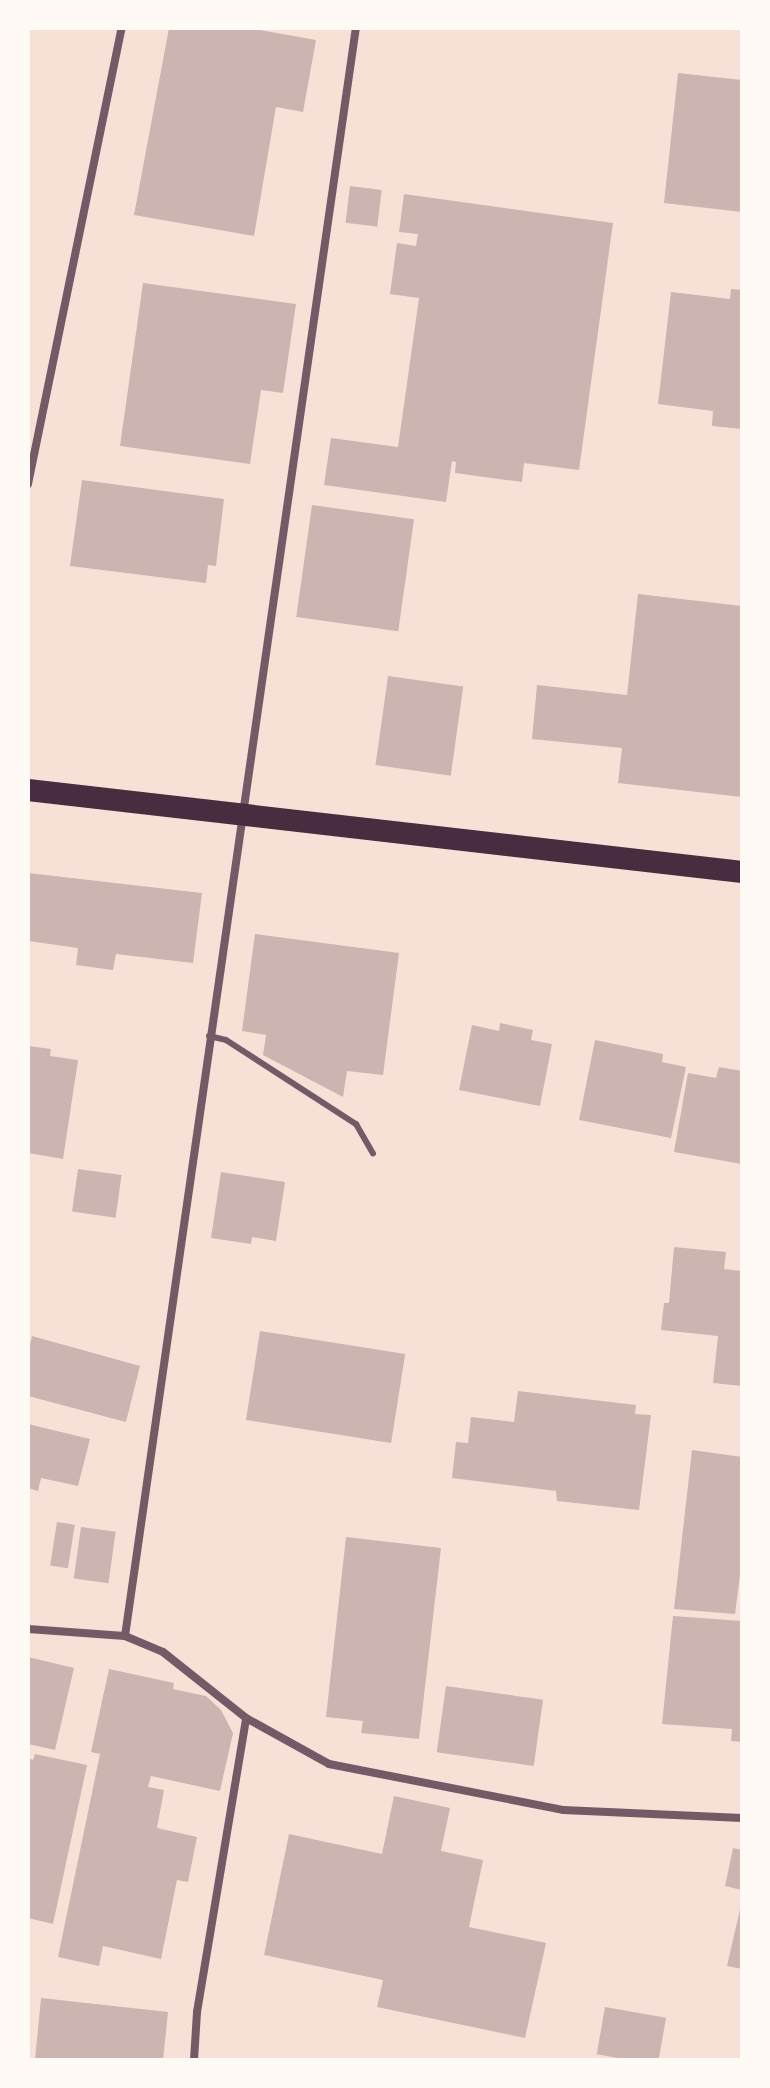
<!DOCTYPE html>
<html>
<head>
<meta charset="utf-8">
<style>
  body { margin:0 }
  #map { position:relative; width:770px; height:2088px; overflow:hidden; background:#f7e1d7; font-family:"Work Sans",sans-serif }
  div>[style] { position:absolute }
  .building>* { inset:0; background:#ccb4b1; transform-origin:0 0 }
  .service>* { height:6px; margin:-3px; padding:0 3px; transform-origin:3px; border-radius:3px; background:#755966 }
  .minor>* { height:8px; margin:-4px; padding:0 4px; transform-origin:4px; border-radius:4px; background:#755966 }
  .trunk>* { height:22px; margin:-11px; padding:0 11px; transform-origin:11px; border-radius:11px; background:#4a2c40 }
  span { translate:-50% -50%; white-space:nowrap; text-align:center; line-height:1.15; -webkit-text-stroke:7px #fffaf5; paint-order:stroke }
  .frame { position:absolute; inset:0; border:30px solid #fffaf5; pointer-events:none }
</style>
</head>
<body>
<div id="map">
  <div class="building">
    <i style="clip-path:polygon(169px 28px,248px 28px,316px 40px,303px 112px,276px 107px,254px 236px,134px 215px)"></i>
    <i style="clip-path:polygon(678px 73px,742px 80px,742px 212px,664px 203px)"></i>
    <i style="left:350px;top:186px;width:32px;height:37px;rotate:7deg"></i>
    <i style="clip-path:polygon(404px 194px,613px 223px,579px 470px,524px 463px,522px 482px,455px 473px,456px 462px,452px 461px,446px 502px,324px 485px,331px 438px,398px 447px,419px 298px,390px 294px,397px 243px,416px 246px,418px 234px,399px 232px)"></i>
    <i style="clip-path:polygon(143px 283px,296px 304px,283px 393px,261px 390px,250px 464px,120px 446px)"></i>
    <i style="clip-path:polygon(731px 289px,742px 290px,742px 429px,712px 426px,713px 411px,658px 404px,671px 292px,730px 299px)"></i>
    <i style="clip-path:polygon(82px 480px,224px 499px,216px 566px,208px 565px,206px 583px,70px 566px)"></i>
    <i style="left:312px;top:505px;width:103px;height:113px;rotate:8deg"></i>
    <i style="clip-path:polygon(638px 594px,742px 606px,742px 797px,618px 783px,622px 748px,532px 739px,537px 685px,627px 695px)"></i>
    <i style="left:388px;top:676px;width:76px;height:90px;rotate:8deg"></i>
    <i style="clip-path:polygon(28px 873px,202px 893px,193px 963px,116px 954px,113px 970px,76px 965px,78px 948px,28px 941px)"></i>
    <i style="clip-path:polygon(255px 934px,399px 953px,383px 1075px,347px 1071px,343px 1097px,263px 1055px,266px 1035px,242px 1031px)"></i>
    <i style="clip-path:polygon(500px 1023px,533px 1030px,531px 1040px,552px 1044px,540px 1106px,459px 1090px,472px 1025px,499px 1031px)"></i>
    <i style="clip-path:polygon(595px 1040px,663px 1054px,662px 1062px,686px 1067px,671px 1138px,579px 1120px)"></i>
    <i style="clip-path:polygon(28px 1046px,51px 1049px,50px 1056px,78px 1060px,63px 1159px,28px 1153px)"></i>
    <i style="clip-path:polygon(719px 1067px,742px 1071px,742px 1164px,674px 1152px,688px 1073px,716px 1078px)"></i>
    <i style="left:78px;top:1169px;width:44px;height:43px;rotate:8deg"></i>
    <i style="clip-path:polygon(221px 1172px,285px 1182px,276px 1241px,252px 1237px,251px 1244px,211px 1238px)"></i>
    <i style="clip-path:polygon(674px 1247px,726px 1252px,724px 1269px,742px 1271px,742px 1386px,713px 1383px,718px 1336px,661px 1330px,664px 1303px,669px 1303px)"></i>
    <i style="left:260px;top:1331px;width:147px;height:90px;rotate:9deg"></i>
    <i style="clip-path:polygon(32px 1336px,140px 1366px,126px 1422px,28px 1396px,28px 1353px)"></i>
    <i style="clip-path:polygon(518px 1391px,636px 1405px,635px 1414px,651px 1415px,639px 1510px,557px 1501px,556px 1491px,452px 1478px,456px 1442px,468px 1443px,471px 1417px,514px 1422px)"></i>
    <i style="clip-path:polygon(28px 1424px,90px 1439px,78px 1486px,41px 1478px,38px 1491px,28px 1488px)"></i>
    <i style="clip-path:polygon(692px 1450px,742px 1457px,742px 1559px,735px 1614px,674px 1609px)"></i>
    <i style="left:57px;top:1522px;width:18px;height:44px;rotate:9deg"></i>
    <i style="left:81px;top:1527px;width:35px;height:52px;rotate:8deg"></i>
    <i style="clip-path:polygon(346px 1537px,441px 1548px,419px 1739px,361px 1733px,363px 1721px,326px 1717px)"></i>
    <i style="clip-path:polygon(673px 1616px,742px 1621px,742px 1742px,731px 1741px,732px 1729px,662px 1724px)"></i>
    <i style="clip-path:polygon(28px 1657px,74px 1668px,55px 1750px,28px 1744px)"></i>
    <i style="clip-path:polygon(109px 1669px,174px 1683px,173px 1689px,206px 1696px,221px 1710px,233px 1733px,220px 1791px,151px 1776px,148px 1787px,164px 1790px,157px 1828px,197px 1837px,188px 1882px,177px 1880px,161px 1959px,103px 1946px,99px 1966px,58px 1957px,100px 1754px,91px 1752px)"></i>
    <i style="left:446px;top:1686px;width:98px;height:67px;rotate:8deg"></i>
    <i style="clip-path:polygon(35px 1754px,87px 1765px,53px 1924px,28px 1918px,28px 1758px,33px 1760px)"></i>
    <i style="clip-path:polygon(394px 1796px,450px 1808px,441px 1851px,483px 1860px,469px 1927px,546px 1943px,525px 2038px,377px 2007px,383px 1980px,264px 1955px,289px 1834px,382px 1854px)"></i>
    <i style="clip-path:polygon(733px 1848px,742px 1850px,742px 1890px,725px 1886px)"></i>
    <i style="clip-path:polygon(741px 1905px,742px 1905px,742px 1969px,727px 1966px)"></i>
    <i style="clip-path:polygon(41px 1998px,168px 2012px,163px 2060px,35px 2060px)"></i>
    <i style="left:605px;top:2007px;width:62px;height:48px;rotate:10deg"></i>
  </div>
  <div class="service">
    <i style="left:209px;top:1036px;width:17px;rotate:13deg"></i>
    <i style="left:226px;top:1040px;width:155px;rotate:32.9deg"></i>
    <i style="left:356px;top:1124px;width:34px;rotate:60deg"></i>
  </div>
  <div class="minor">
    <i style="left:28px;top:484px;width:466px;rotate:-78.4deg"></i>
    <i style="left:28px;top:1629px;width:97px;rotate:4.1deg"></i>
    <i style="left:125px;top:1636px;width:41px;rotate:22.8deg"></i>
    <i style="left:163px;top:1652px;width:106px;rotate:38.5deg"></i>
    <i style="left:246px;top:1718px;width:95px;rotate:29deg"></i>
    <i style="left:329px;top:1764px;width:238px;rotate:11.1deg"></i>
    <i style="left:563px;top:1810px;width:179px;rotate:2.6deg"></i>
    <i style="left:125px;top:1636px;width:1625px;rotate:-81.83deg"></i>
    <i style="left:194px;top:2060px;width:48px;rotate:-86.4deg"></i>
    <i style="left:197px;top:2012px;width:298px;rotate:-80.5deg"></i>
  </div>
  <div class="trunk">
    <i style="left:28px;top:790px;width:719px;rotate:6.55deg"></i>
  </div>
  <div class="frame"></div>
</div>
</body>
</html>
